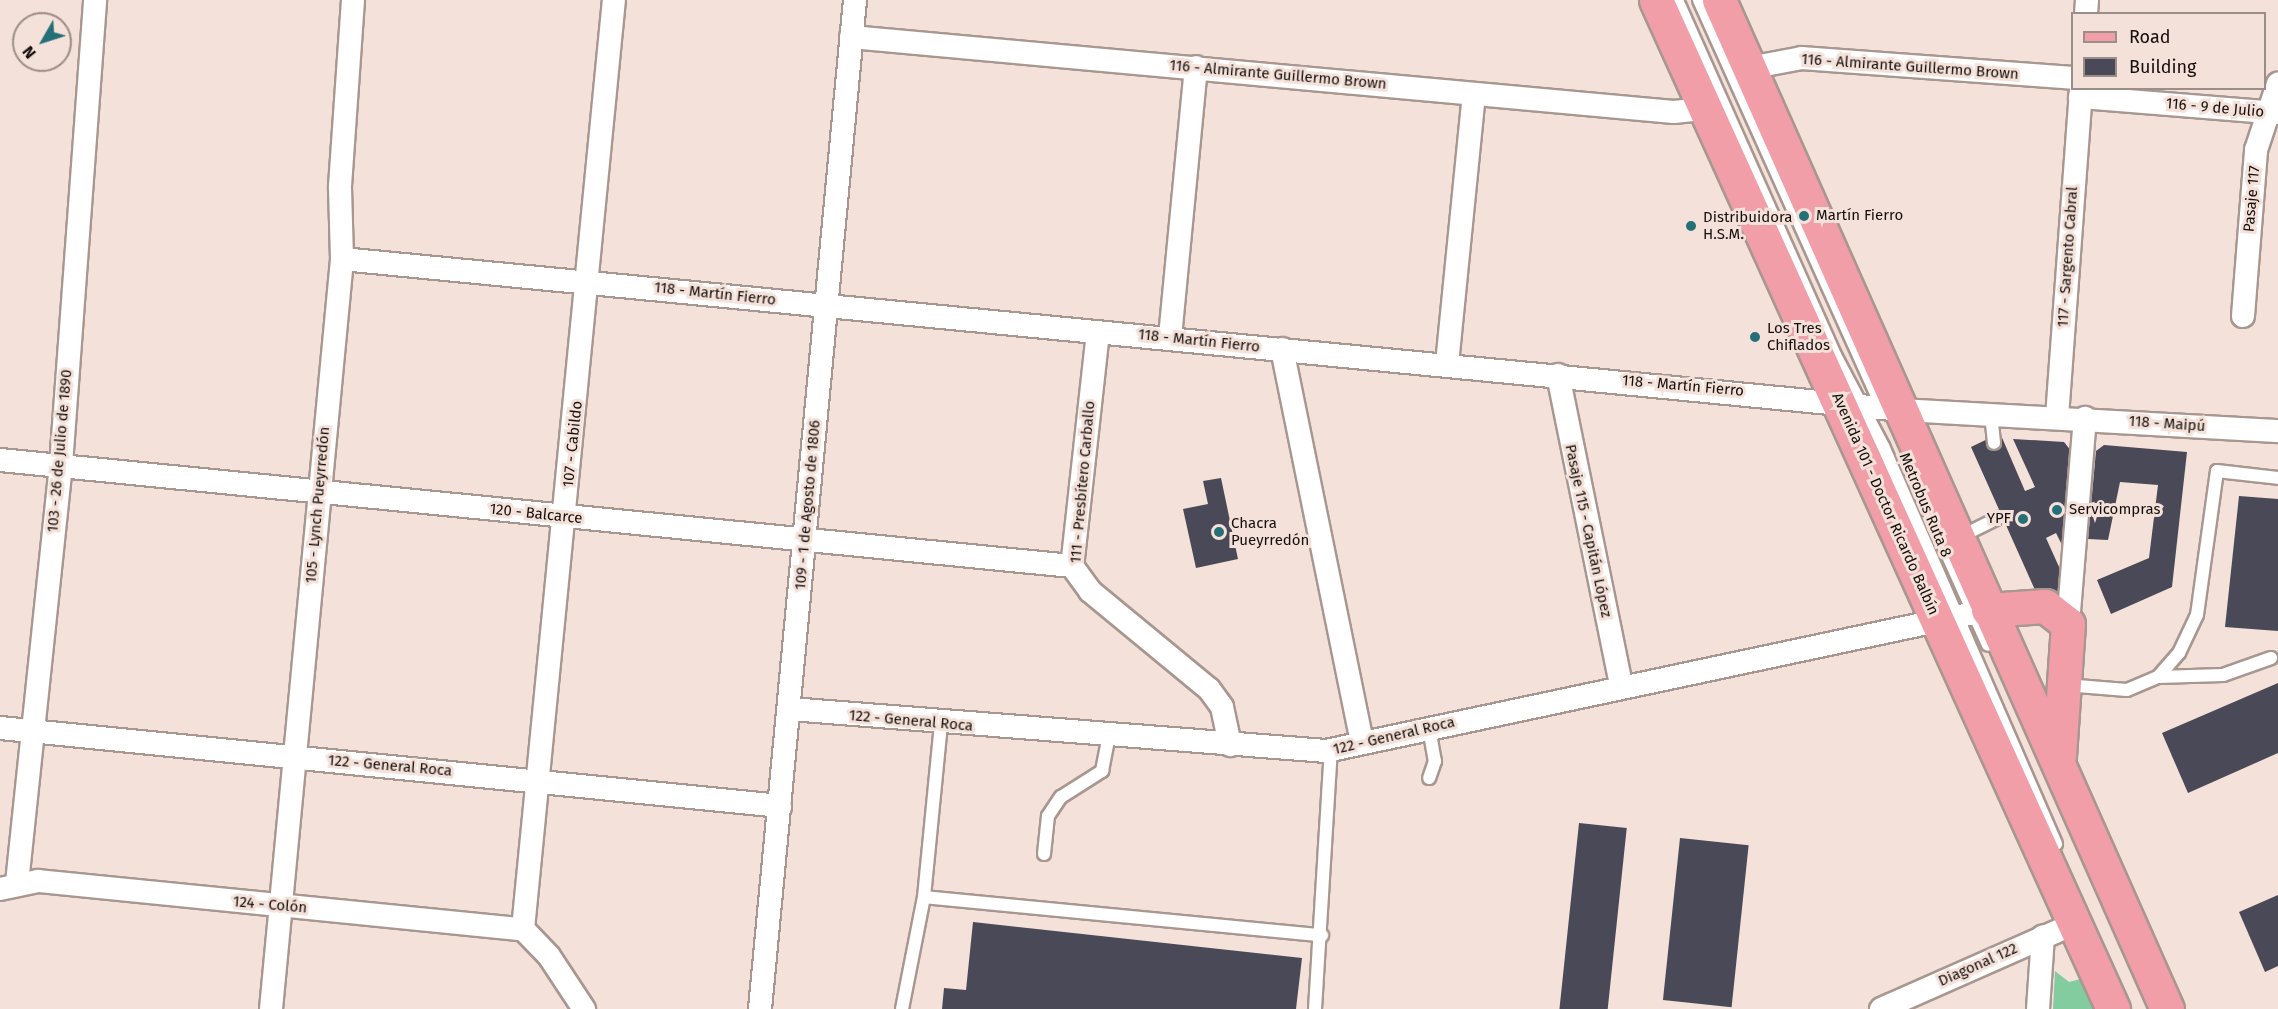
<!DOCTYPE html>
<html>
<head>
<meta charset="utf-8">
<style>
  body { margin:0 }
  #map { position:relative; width:2278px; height:1009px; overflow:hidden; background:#f4e1d9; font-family:"Fira Sans",sans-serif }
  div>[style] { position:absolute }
  .green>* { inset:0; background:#83cca0 }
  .building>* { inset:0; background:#4a4957; transform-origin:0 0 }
  .roads { filter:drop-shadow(2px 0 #a89790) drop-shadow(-2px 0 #a89790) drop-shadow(0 2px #a89790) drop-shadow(0 -2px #a89790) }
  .service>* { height:12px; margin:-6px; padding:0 6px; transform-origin:6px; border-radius:6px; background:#fff }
  .minor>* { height:22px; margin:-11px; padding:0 11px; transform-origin:11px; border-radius:11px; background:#fff }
  .primary>* { height:33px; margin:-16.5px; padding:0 16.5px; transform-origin:16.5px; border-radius:16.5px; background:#f19ea9 }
  .dots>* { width:16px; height:16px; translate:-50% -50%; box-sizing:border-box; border:3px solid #f4e1d9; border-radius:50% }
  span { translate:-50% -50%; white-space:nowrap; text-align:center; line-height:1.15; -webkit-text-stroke:6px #f4e1d9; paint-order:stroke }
  .street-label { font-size:15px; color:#150f0c }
  .poi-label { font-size:15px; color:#150f0c }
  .left { translate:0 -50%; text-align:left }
  .right { translate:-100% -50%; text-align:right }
  .legend { position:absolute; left:2071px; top:12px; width:195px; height:78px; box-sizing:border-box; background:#f4e1d9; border:2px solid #9b8d87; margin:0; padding:8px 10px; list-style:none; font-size:18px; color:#150f0c }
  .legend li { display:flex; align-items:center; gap:12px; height:30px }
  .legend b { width:30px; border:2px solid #9b8d87 }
  .north { position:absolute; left:12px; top:12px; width:60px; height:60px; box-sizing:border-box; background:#f4e1d9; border:2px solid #9b8d87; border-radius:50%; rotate:231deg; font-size:16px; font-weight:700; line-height:24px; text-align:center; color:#150f0c }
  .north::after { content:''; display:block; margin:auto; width:21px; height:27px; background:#256f77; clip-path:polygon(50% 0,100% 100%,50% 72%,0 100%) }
</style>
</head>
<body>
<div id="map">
  <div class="green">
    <i style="clip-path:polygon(2055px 971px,2069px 982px,2088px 977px,2103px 1009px,2053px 1009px)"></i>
  </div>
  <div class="building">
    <i style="clip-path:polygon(2000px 433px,2025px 491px,2035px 487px,2013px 439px,2064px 442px,2072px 452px,2065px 551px,2056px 533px,2046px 538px,2073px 598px,2044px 610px,1971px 447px)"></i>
    <i style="clip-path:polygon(2104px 445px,2187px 452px,2172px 587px,2111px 614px,2097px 580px,2149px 558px,2158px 485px,2120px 482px,2108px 540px,2088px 539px,2096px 451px)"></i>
    <i style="clip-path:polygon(1221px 478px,1238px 559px,1196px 568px,1183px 509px,1208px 504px,1203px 481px)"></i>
    <i style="clip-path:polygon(2239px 496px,2278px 499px,2278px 631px,2225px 627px)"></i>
    <i style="clip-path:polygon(2278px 683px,2278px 753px,2188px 793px,2162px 733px)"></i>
    <i style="left:1579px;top:823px;width:48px;height:187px;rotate:6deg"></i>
    <i style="left:1680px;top:838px;width:69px;height:163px;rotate:6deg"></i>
    <i style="clip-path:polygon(2278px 895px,2278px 966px,2265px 972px,2239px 912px)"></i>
    <i style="clip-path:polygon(973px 922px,1302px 958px,1296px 1009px,942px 1009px,944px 988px,966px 990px)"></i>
  </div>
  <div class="roads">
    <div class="service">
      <i style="left:1677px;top:0;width:389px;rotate:66deg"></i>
      <i style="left:1835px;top:355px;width:103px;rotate:62.2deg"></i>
      <i style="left:1883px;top:446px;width:434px;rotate:66.5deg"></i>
      <i style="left:1699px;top:0;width:448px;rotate:65.8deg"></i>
      <i style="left:1991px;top:414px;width:29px;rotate:84deg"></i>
      <i style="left:1930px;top:516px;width:141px;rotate:65.8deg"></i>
      <i style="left:1958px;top:538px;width:45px;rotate:-26.6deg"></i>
      <i style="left:2158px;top:677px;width:65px;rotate:-1.8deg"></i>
      <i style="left:2223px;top:675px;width:51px;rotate:-19.5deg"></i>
      <i style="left:2065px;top:685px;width:62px;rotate:4.6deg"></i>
      <i style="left:2127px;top:690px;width:34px;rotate:-23deg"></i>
      <i style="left:2158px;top:677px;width:32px;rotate:-49deg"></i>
      <i style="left:2179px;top:653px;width:42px;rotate:-64.7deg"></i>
      <i style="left:2197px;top:615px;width:145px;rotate:-82.1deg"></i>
      <i style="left:2217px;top:471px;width:61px;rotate:6.5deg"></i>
      <i style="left:1429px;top:728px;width:34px;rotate:80deg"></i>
      <i style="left:1435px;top:761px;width:18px;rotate:109deg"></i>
      <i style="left:1044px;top:854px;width:38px;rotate:-84deg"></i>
      <i style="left:1048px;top:816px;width:23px;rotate:-56deg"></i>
      <i style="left:1061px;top:797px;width:49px;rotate:-32.4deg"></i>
      <i style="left:1102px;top:771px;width:36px;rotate:-79deg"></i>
      <i style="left:924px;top:897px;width:400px;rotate:5.5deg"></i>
      <i style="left:902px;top:1009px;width:114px;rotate:-78.9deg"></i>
      <i style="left:924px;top:897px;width:174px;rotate:-84.4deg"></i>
      <i style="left:1315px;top:1009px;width:258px;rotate:-86.5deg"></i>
    </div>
    <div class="minor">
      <i style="left:2086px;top:14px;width:14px;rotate:-86deg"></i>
      <i style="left:851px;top:37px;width:826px;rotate:5.21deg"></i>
      <i style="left:1674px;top:112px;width:31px;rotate:-6deg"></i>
      <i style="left:1749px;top:68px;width:54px;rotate:-10.7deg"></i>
      <i style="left:1802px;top:58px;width:271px;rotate:4.2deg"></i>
      <i style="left:2080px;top:97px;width:199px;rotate:4.6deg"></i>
      <i style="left:342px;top:259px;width:1567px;rotate:5.53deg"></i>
      <i style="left:1902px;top:410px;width:377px;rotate:3.2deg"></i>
      <i style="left:2243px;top:316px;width:167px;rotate:-85.5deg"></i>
      <i style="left:2256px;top:150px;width:70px;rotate:-71.6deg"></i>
      <i style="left:1098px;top:332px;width:235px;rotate:96.3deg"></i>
      <i style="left:1072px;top:566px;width:31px;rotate:54deg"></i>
      <i style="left:1090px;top:591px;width:154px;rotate:39.5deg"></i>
      <i style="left:1209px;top:689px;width:22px;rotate:54deg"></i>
      <i style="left:1222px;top:707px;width:39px;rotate:78deg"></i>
      <i style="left:1170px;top:337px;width:271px;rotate:-84.5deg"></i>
      <i style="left:1282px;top:349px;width:402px;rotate:78.5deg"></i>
      <i style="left:1447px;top:364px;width:271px;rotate:-84.3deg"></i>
      <i style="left:1558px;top:375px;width:317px;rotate:78.5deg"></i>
      <i style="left:2057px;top:417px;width:330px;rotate:-85.8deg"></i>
      <i style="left:0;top:460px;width:1077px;rotate:5.65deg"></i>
      <i style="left:2068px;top:624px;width:207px;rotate:-85.3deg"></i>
      <i style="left:790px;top:709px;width:538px;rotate:4.48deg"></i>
      <i style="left:1326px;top:751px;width:677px;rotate:-12.02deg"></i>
      <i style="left:0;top:728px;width:784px;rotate:5.71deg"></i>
      <i style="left:17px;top:883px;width:420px;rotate:-84deg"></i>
      <i style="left:61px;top:465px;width:466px;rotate:-85.8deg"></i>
      <i style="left:0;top:889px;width:39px;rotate:-12deg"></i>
      <i style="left:38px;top:881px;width:487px;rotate:5.7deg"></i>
      <i style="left:523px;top:929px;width:933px;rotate:-84.41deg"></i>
      <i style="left:523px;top:929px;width:37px;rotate:46deg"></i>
      <i style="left:549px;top:956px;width:64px;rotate:56.6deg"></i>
      <i style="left:271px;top:1009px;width:753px;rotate:-84.59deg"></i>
      <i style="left:342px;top:259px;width:73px;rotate:-91.6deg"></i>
      <i style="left:340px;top:186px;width:186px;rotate:-86deg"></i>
      <i style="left:760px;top:1009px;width:1013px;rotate:-84.62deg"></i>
      <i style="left:1881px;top:1009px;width:213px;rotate:-23.8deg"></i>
      <i style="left:2038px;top:1009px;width:73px;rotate:-86.1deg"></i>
    </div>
    <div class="primary">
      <i style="left:1656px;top:0;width:1108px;rotate:65.63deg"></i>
      <i style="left:1719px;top:0;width:1104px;rotate:66.06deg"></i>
      <i style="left:1988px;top:610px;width:57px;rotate:-4deg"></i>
      <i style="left:2045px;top:606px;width:29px;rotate:38deg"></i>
      <i style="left:2068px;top:624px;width:132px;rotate:93.9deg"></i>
    </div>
  </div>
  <div class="dots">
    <i style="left:1804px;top:216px;background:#256f77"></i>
    <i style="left:1691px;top:226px;background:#256f77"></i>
    <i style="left:1755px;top:337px;background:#256f77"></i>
    <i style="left:2057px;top:510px;background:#256f77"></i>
    <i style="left:2023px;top:519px;background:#256f77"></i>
    <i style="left:1219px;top:532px;background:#256f77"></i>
  </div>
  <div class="street-label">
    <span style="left:1910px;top:67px;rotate:4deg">116 - Almirante Guillermo Brown</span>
    <span style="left:1278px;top:75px;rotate:5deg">116 - Almirante Guillermo Brown</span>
    <span style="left:2215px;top:108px;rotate:5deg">116 - 9 de Julio</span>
    <span style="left:2252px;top:199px;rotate:-85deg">Pasaje 117</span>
    <span style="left:2068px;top:257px;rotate:-86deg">117 - Sargento Cabral</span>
    <span style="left:715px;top:294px;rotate:6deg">118 - Martín Fierro</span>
    <span style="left:1199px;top:341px;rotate:6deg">118 - Martín Fierro</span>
    <span style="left:1683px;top:386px;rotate:5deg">118 - Martín Fierro</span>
    <span style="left:2167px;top:424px;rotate:4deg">118 - Maipú</span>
    <span style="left:573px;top:444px;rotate:-84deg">107 - Cabildo</span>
    <span style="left:60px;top:451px;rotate:-85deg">103 - 26 de Julio de 1890</span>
    <span style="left:1083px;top:482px;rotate:-85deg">111 - Presbítero Carballo</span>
    <span style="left:1885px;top:504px;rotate:66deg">Avenida 101 - Doctor Ricardo Balbín</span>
    <span style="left:318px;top:505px;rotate:-85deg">105 - Lynch Pueyrredón</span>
    <span style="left:808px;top:505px;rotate:-85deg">109 - 1 de Agosto de 1806</span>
    <span style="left:1925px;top:505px;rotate:67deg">Metrobus Ruta 8</span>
    <span style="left:536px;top:514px;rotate:6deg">120 - Balcarce</span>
    <span style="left:1588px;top:531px;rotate:78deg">Pasaje 115 - Capitán López</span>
    <span style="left:911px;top:721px;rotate:5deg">122 - General Roca</span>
    <span style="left:1394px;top:736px;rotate:-13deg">122 - General Roca</span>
    <span style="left:390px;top:766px;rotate:5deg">122 - General Roca</span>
    <span style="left:270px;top:905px;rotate:5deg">124 - Colón</span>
    <span style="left:1978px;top:965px;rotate:-24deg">Diagonal 122</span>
  </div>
  <div class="poi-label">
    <span class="left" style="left:1816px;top:216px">Martín Fierro</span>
    <span class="left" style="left:1703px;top:226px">Distribuidora<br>H.S.M.</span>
    <span class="left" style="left:1767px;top:337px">Los Tres<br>Chiflados</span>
    <span class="left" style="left:2069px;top:510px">Servicompras</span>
    <span class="right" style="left:2011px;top:519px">YPF</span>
    <span class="left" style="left:1231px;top:532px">Chacra<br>Pueyrredón</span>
  </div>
  <ul class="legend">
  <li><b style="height:8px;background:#f19ea9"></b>Road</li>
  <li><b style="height:16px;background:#4a4957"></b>Building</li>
  </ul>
  <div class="north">N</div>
</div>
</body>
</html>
